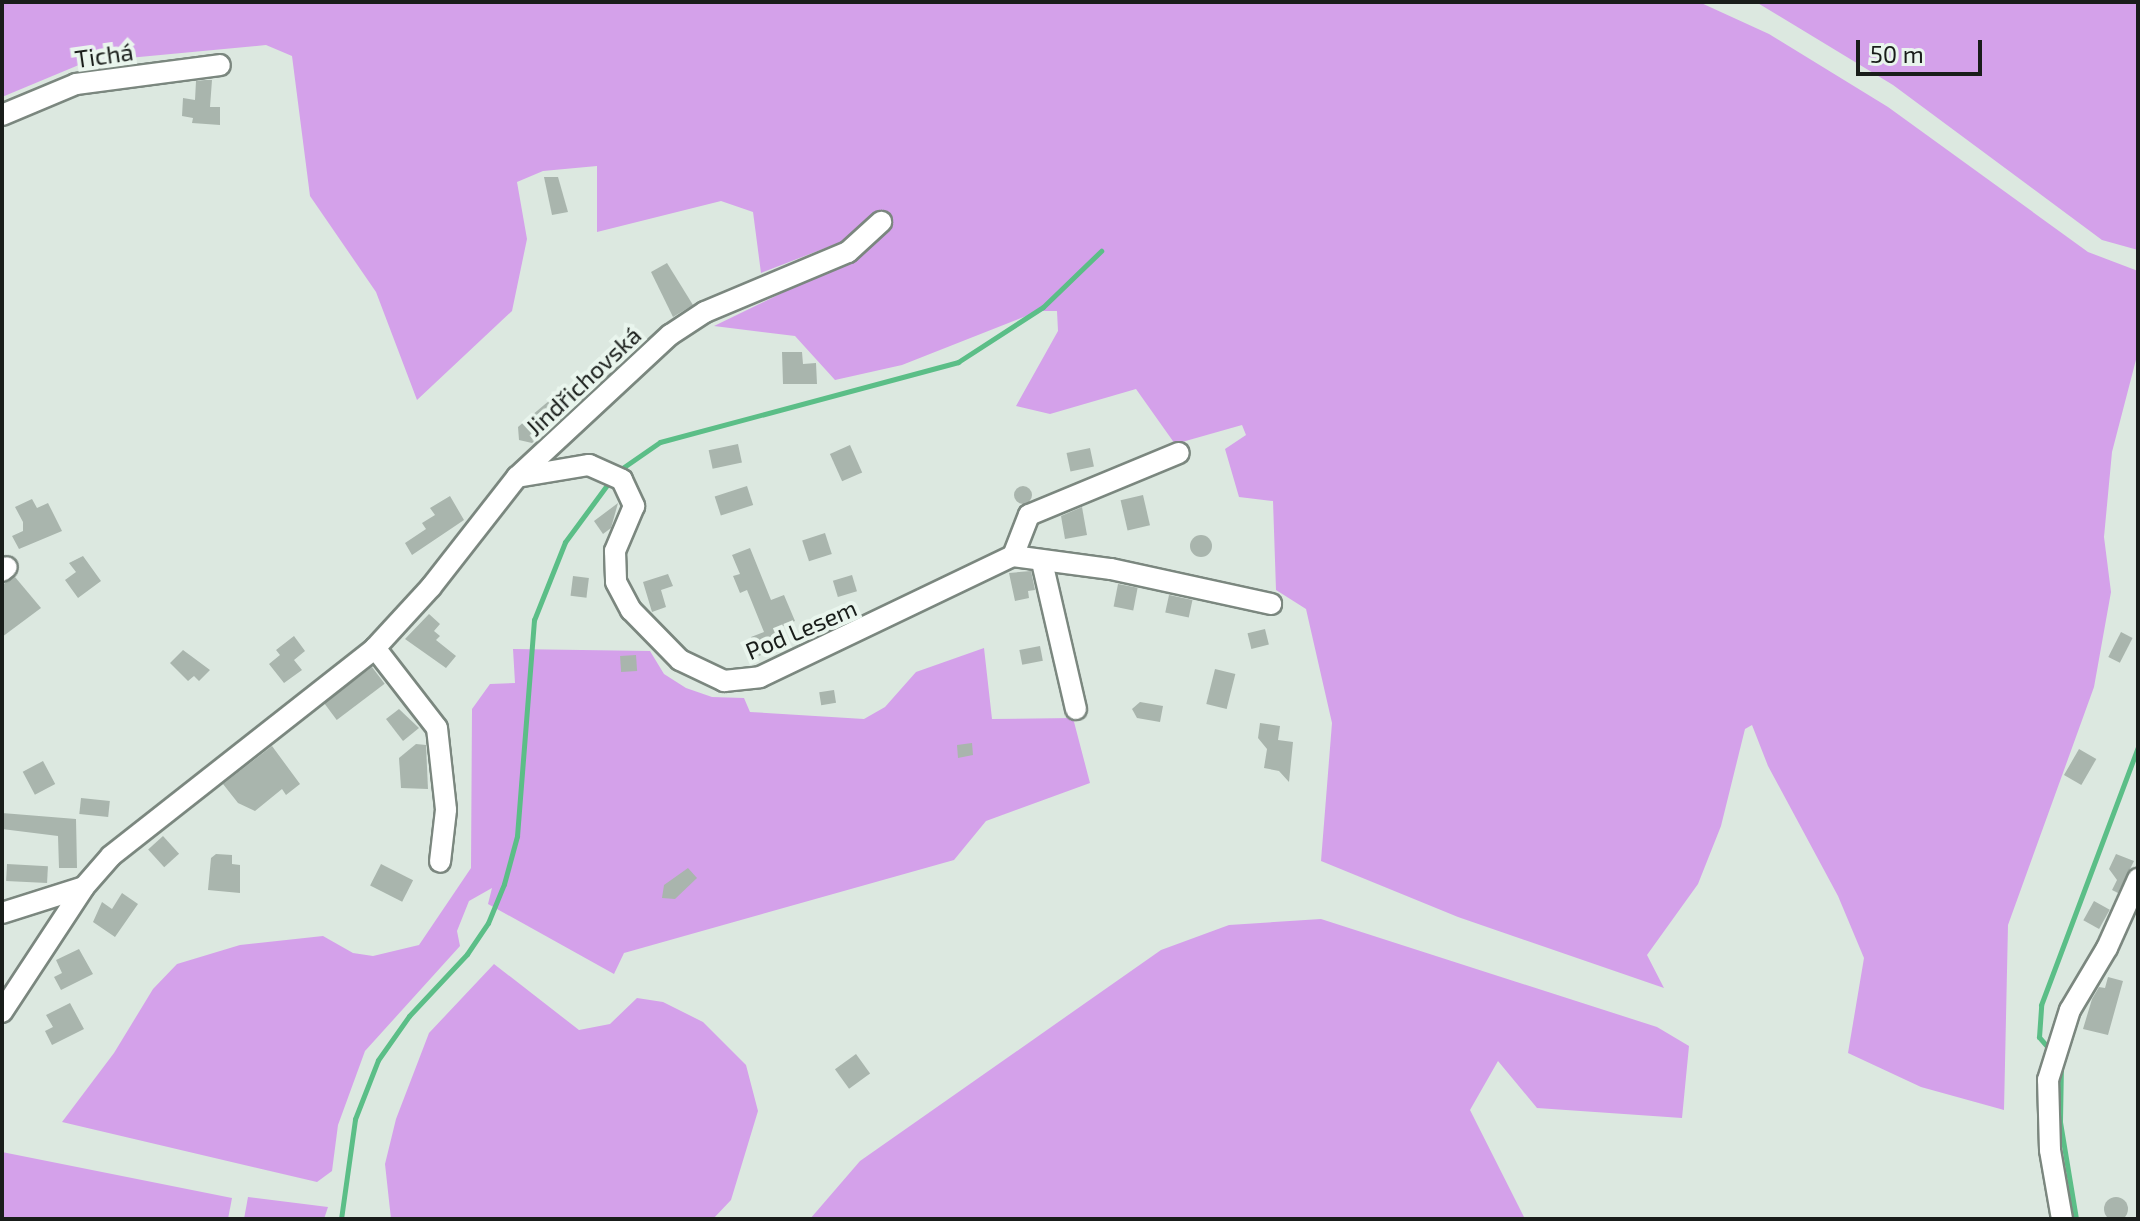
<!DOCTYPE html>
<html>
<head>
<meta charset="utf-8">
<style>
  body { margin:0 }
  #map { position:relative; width:2140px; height:1221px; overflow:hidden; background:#dce8e0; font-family:"Exo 2",sans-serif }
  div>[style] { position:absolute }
  .green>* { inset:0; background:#d4a1ea }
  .stream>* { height:5px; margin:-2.5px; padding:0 2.5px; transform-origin:2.5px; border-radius:2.5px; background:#5bbe87 }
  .building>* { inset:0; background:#a9b5ad; transform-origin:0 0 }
  .round { border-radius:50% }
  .roads { filter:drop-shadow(2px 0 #7b877f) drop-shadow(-2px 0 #7b877f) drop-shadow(0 2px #7b877f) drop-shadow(0 -2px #7b877f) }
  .minor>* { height:20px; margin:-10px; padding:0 10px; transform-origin:10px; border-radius:10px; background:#fff }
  span { translate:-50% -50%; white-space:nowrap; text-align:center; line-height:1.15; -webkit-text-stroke:8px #e9f5ed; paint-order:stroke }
  .street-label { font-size:24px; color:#191d1a }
  .frame { position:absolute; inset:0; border:4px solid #191d1a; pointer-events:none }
  .scale { position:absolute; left:1856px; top:40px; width:126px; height:36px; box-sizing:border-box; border:4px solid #191d1a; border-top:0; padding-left:10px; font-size:24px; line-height:28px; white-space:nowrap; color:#191d1a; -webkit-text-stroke:6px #e9f5ed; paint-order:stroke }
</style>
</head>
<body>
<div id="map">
  <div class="green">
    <i style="clip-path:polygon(2px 2px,1699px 2px,1769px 34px,1888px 107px,2088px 252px,2138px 271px,2138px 352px,2112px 452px,2104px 537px,2111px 592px,2094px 687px,2008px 925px,2004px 1110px,1921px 1087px,1848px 1053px,1864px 958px,1838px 896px,1768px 766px,1752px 725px,1745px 729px,1721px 826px,1698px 884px,1647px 955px,1664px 988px,1458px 917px,1321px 861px,1332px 723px,1306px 609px,1276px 590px,1273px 501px,1239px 497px,1225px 449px,1246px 435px,1242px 425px,1175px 444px,1136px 389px,1050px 414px,1016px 406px,1058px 331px,1057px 311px,1039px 311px,902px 365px,835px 380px,795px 336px,714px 326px,862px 254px,846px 240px,761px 273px,753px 212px,721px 201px,597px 232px,597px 166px,543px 171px,517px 182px,527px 239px,512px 311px,417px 400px,376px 292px,310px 196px,292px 56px,266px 45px,86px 62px,2px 97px)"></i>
    <i style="clip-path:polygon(1756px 2px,2138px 2px,2138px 250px,2102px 240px,1893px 85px)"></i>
    <i style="clip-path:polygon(984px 648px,992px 719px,1073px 718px,1090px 783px,986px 821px,954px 860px,624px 953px,614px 974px,488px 904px,492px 888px,469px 901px,457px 931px,460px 946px,365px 1051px,338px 1125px,332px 1171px,317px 1182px,62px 1122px,114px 1053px,153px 989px,177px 964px,240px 945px,323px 936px,353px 953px,373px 956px,419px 945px,471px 868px,472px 709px,490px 684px,515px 683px,513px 649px,650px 651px,664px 674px,686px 688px,712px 697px,744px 698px,750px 712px,864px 719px,885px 707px,916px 672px)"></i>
    <i style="clip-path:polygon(1321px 919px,1657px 1027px,1689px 1046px,1682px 1118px,1537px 1108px,1498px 1061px,1470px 1110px,1525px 1219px,810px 1219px,860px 1161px,1161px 950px,1229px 925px)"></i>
    <i style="clip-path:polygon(494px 964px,579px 1030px,610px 1024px,637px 998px,663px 1002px,703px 1022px,746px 1065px,758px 1111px,731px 1200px,713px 1219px,391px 1219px,385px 1164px,396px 1119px,429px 1033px)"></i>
    <i style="clip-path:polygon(2px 1152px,232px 1198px,228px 1219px,2px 1219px)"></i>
    <i style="clip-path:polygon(248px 1197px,328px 1207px,324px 1219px,244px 1219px)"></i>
  </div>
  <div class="stream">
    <i style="left:621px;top:469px;width:47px;rotate:-34.7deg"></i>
    <i style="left:660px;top:442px;width:309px;rotate:-15deg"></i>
    <i style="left:958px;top:362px;width:101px;rotate:-32.9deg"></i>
    <i style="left:1043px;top:307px;width:81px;rotate:-44deg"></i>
    <i style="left:2052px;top:1052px;width:20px;rotate:-131deg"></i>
    <i style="left:2039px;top:1037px;width:32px;rotate:-86deg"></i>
    <i style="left:2041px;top:1005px;width:276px;rotate:-69.4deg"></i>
    <i style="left:2061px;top:1063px;width:59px;rotate:91deg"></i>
    <i style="left:2060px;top:1122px;width:98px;rotate:80.6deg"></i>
    <i style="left:341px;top:1219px;width:101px;rotate:-82deg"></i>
    <i style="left:355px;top:1119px;width:63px;rotate:-68.7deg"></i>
    <i style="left:378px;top:1060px;width:54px;rotate:-54.8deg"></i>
    <i style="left:409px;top:1016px;width:85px;rotate:-46.9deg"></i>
    <i style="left:467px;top:954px;width:37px;rotate:-56deg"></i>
    <i style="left:488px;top:923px;width:42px;rotate:-67.7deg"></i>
    <i style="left:504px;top:884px;width:50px;rotate:-74.8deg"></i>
    <i style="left:517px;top:836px;width:217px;rotate:-85.5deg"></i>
    <i style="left:534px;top:620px;width:84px;rotate:-68.3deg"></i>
    <i style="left:565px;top:542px;width:76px;rotate:-53.6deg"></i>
  </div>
  <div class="building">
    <i style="clip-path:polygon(205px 80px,212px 80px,210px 107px,220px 107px,220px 125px,192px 123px,193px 118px,182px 116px,183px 98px,195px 100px,196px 81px)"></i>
    <i style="clip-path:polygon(544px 177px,558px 177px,568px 212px,552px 215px)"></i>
    <i style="clip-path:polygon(667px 263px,693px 305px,673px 317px,651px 272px)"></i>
    <i style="clip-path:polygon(782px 352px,802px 352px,803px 364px,816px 363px,817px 384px,783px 384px)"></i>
    <i style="clip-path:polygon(550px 400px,561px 412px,551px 420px,554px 424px,532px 443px,519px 440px,518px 427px)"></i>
    <i style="left:738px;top:444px;width:19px;height:30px;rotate:78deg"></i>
    <i style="left:850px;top:445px;width:30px;height:22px;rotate:66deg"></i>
    <i style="left:1090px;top:448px;width:19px;height:24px;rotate:78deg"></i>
    <i class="round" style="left:1014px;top:486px;width:18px;height:18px"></i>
    <i style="left:747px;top:486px;width:20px;height:34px;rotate:72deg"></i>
    <i style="left:1143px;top:495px;width:31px;height:23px;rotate:77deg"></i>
    <i style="clip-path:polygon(450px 496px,464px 520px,412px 555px,405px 543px,426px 529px,422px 523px,435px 515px,430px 508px)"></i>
    <i style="clip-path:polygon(32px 499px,37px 508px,48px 503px,62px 531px,19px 549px,12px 536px,23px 531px,23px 522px,15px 507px)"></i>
    <i style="clip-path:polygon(618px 503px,611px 528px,603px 534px,594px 521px)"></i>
    <i style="clip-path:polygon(1082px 507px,1087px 535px,1065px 539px,1061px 516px)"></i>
    <i style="left:825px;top:533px;width:22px;height:24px;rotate:72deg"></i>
    <i class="round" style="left:1190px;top:535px;width:22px;height:22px"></i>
    <i style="clip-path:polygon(750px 548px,771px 600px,784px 595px,795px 621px,780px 627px,787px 644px,759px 656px,751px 637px,764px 632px,747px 590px,740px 593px,733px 576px,740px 574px,732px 555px)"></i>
    <i style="clip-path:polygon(83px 556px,101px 581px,78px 598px,65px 580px,76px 572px,69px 563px)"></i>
    <i style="clip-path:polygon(1031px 571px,1035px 590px,1028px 591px,1029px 598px,1015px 601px,1009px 573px)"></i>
    <i style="clip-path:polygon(668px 574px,673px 586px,661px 590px,666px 607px,652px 612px,643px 582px)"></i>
    <i style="left:852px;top:575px;width:17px;height:20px;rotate:73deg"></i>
    <i style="left:573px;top:576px;width:16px;height:20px;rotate:7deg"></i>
    <i style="clip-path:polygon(15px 577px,41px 608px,2px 637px,2px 585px)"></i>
    <i style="left:1118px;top:584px;width:20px;height:23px;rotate:11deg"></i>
    <i style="left:1169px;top:595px;width:24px;height:18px;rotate:12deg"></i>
    <i style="clip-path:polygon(429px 614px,440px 624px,434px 631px,440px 636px,436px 640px,456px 656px,446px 668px,405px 639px)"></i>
    <i style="left:1265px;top:629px;width:16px;height:18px;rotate:76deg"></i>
    <i style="left:2121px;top:632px;width:13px;height:28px;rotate:27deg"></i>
    <i style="clip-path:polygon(294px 636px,305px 651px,294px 660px,302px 670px,284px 683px,269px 664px,280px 655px,276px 650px)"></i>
    <i style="left:1040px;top:646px;width:15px;height:21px;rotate:79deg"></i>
    <i style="clip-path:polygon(183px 650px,210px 670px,199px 681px,194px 676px,188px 681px,170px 663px)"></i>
    <i style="left:636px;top:655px;width:16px;height:16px;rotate:86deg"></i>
    <i style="left:372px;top:667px;width:21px;height:60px;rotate:53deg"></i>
    <i style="left:1215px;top:669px;width:21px;height:36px;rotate:14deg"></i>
    <i style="left:834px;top:690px;width:13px;height:15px;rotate:81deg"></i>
    <i style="clip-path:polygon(1140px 702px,1163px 706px,1160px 722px,1137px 718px,1132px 709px)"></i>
    <i style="clip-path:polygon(399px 709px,419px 728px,403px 741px,386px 719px)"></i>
    <i style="clip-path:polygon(1260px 723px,1280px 726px,1278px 740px,1293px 742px,1289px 782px,1279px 771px,1264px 768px,1267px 749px,1258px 738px)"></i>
    <i style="clip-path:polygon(972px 743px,973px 755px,958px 758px,957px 745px)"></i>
    <i style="clip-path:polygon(416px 744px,426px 745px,428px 789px,401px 788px,399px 758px)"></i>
    <i style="clip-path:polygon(272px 746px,300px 784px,286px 795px,282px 789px,255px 811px,238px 803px,223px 784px)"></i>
    <i style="left:2079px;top:749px;width:20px;height:30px;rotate:30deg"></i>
    <i style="left:43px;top:761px;width:26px;height:23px;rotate:62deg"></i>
    <i style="left:81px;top:798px;width:29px;height:16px;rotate:6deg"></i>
    <i style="clip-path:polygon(2px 813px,76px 819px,77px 868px,59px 868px,58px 836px,2px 829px)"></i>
    <i style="left:163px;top:836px;width:24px;height:20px;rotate:48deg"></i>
    <i style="clip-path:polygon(216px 854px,232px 855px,232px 864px,240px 865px,240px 893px,208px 890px,211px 858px)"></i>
    <i style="clip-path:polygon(2116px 854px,2134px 861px,2118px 893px,2112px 890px,2117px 880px,2109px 869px)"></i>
    <i style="left:7px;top:864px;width:41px;height:17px;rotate:3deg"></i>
    <i style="left:381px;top:864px;width:36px;height:24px;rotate:27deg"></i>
    <i style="clip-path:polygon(688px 868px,697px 878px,675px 899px,662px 898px,664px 885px)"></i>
    <i style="clip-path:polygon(122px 893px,138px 904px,115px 937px,93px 922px,102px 902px,112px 909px)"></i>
    <i style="left:2094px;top:901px;width:18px;height:22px;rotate:29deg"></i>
    <i style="clip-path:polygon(79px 949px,93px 974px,61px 990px,54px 977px,62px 973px,56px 960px)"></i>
    <i style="clip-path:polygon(2108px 977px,2123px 981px,2108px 1035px,2083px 1029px,2092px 999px,2099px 987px,2105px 988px)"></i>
    <i style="clip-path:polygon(70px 1003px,84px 1029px,52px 1045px,45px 1031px,53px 1027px,46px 1015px)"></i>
    <i style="left:856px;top:1054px;width:24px;height:26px;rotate:54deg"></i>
    <i class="round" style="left:2104px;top:1197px;width:24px;height:24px"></i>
  </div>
  <div class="roads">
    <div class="minor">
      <i style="left:2px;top:115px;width:80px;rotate:-22.7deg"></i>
      <i style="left:76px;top:84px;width:145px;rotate:-7.5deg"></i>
      <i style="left:517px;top:477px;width:73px;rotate:-9.5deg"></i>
      <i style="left:589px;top:465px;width:36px;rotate:24deg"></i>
      <i style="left:622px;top:480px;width:29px;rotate:65deg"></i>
      <i style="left:634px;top:506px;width:49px;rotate:112.9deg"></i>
      <i style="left:615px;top:551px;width:31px;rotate:88deg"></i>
      <i style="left:616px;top:582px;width:32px;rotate:62deg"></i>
      <i style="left:631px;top:610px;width:70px;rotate:45.6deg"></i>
      <i style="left:680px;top:660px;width:49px;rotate:25.5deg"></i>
      <i style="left:724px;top:681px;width:36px;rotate:-6deg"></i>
      <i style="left:760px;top:677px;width:280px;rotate:-25.6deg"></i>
      <i style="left:1013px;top:556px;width:99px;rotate:7.6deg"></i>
      <i style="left:1111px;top:569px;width:164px;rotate:12.3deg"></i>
      <i style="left:1013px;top:556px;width:44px;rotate:-68.7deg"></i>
      <i style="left:1029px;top:515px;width:162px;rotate:-22.5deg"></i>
      <i style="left:1042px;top:562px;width:151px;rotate:77deg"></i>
      <i style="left:2px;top:571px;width:6px;rotate:-39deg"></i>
      <i style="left:375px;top:648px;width:101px;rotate:52.2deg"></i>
      <i style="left:437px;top:728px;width:82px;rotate:83.7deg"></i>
      <i style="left:446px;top:810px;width:52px;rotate:96.6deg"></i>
      <i style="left:2px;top:913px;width:86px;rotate:-17.6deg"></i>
      <i style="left:2px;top:1012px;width:149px;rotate:-56.7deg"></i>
      <i style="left:84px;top:887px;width:41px;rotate:-48.9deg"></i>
      <i style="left:111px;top:856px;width:336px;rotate:-38.2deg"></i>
      <i style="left:375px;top:648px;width:83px;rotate:-47.4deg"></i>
      <i style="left:431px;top:587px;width:140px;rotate:-52deg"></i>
      <i style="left:517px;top:477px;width:209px;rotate:-42.9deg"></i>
      <i style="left:670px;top:335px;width:42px;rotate:-33.3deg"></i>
      <i style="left:705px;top:312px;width:155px;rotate:-22.8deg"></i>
      <i style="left:848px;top:252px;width:45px;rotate:-42.3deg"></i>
      <i style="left:2062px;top:1219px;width:70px;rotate:-99.9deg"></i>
      <i style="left:2050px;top:1150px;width:70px;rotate:-91.6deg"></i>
      <i style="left:2048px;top:1080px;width:73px;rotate:-72.6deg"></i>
      <i style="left:2070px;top:1010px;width:72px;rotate:-59.2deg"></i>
      <i style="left:2107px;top:948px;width:76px;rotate:-65.8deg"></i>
    </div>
  </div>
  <div class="street-label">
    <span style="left:104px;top:55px;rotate:-8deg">Tichá</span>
    <span style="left:583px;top:381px;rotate:-43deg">Jindřichovská</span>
    <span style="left:801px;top:629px;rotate:-23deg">Pod Lesem</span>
  </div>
  <div class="frame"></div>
  <div class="scale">50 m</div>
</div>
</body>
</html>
